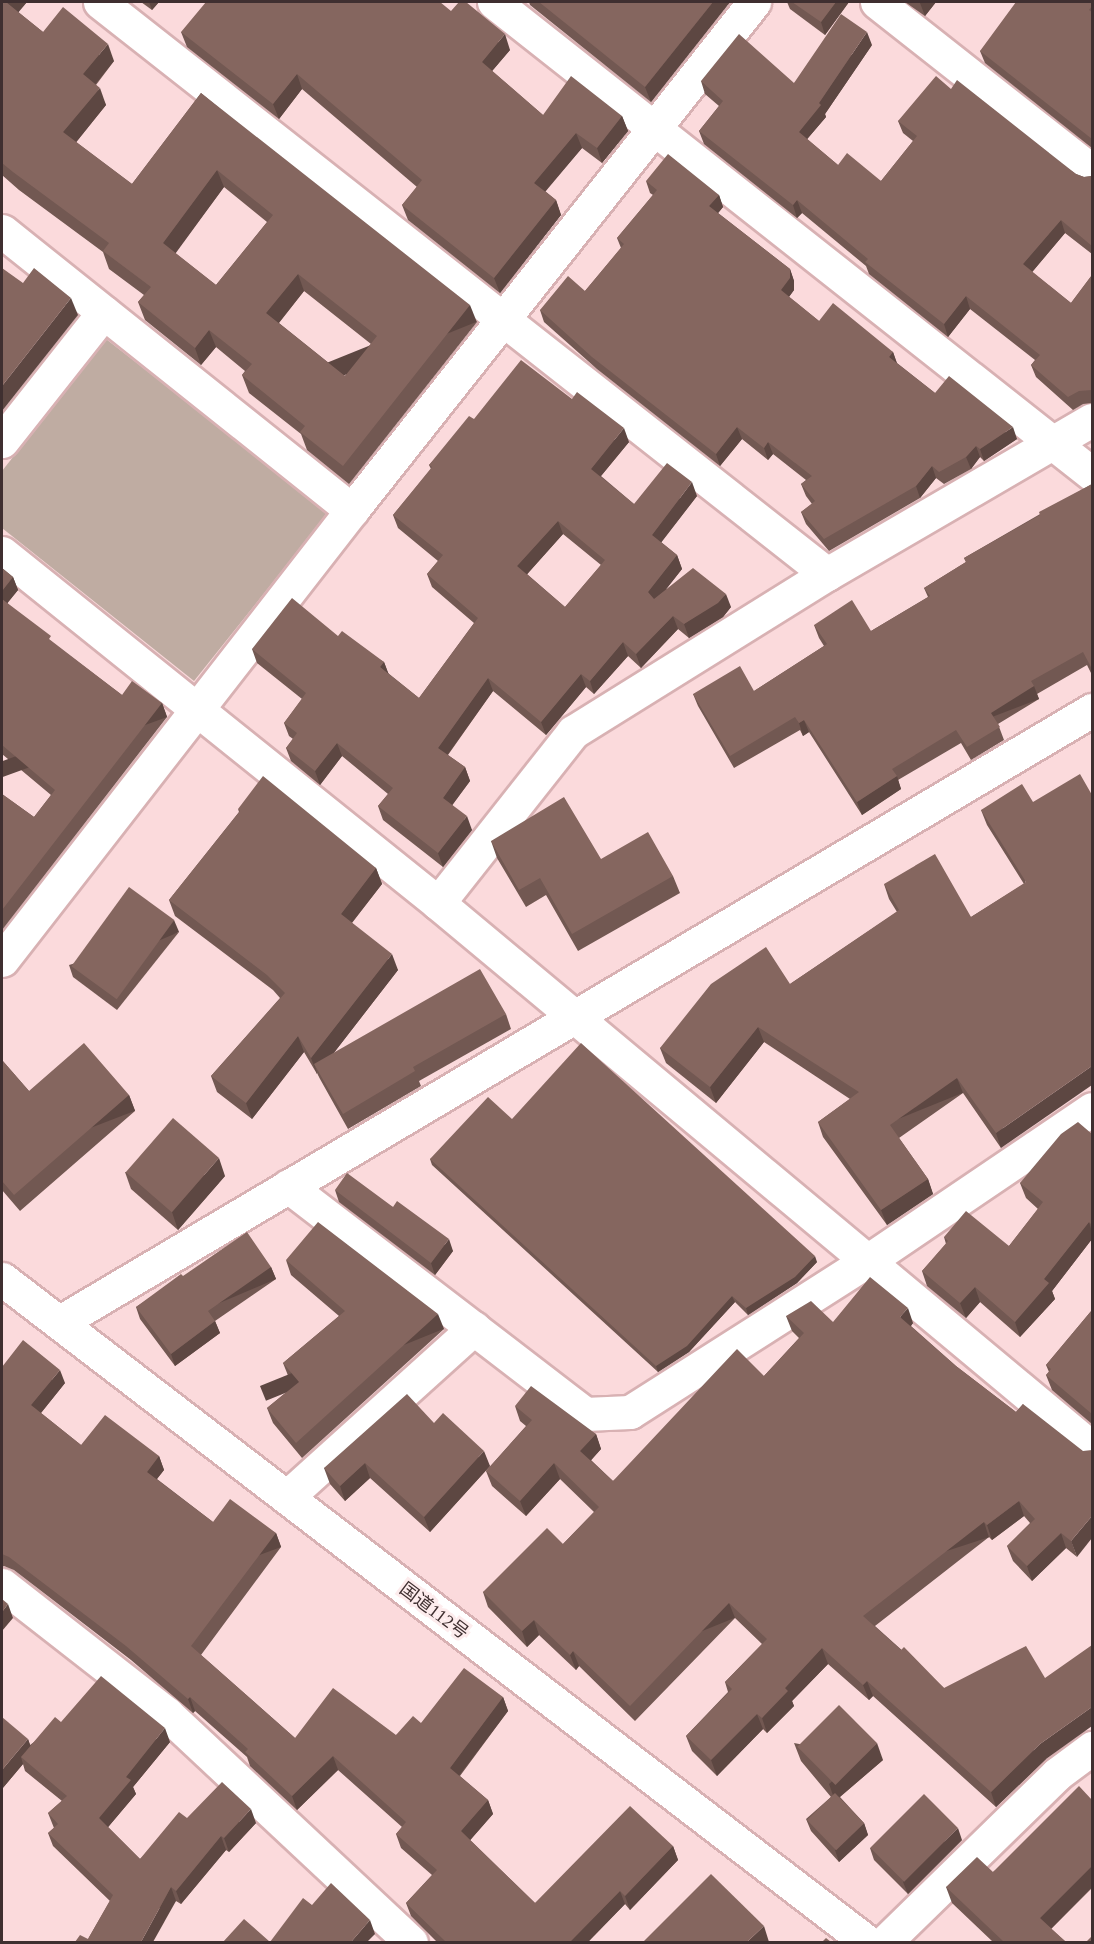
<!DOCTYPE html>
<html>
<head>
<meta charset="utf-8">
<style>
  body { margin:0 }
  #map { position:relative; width:1094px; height:1944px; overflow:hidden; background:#fbdadc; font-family:"Times New Roman","Noto Sans JP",serif }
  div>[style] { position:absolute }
  .green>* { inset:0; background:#bfaca2 }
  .roads { filter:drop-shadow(2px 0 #d8b1b3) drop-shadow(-2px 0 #d8b1b3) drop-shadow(0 2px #d8b1b3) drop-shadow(0 -2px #d8b1b3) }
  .minor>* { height:33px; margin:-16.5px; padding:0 16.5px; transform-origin:16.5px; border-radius:16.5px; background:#fff }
  .highway>* { height:33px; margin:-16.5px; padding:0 16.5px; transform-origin:16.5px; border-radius:16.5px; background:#fff }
  .wall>* { inset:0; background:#725852 }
  .shaded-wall>* { inset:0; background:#5d4742; transform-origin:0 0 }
  .building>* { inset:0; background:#85665f; transform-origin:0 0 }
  span { translate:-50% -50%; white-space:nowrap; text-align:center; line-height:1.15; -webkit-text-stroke:6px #fdeced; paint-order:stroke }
  .street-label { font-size:18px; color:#3f2f30 }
  .frame { position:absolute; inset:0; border:3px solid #3f2f30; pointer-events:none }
</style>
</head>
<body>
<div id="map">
  <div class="green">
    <i style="clip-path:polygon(106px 339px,329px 512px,194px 681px,2px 528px,2px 471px)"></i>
  </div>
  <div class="roads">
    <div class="minor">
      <i style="left:100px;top:2px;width:925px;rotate:38.2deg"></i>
      <i style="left:827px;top:574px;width:306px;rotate:-30.2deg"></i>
      <i style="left:494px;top:2px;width:762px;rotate:38.28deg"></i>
      <i style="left:877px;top:2px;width:273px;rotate:38.2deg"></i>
      <i style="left:2px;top:231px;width:448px;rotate:38.6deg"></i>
      <i style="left:2px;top:441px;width:164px;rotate:-51.7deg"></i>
      <i style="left:2px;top:553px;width:559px;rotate:38.76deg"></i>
      <i style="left:438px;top:903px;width:851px;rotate:39.81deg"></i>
      <i style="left:438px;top:903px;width:218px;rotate:-51.7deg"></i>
      <i style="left:573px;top:732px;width:299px;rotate:-31.9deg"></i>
      <i style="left:2px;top:960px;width:570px;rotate:-52.13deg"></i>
      <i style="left:352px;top:510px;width:648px;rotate:-51.64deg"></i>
      <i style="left:288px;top:1186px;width:374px;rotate:37.5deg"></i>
      <i style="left:585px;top:1414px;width:45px;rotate:-2.5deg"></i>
      <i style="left:630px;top:1412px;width:283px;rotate:-32.5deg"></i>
      <i style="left:869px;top:1260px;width:269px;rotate:-34.1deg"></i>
      <i style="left:60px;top:1322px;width:1200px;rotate:-30.67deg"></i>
      <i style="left:287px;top:1497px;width:252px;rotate:-42.1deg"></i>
      <i style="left:2px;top:1585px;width:209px;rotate:38deg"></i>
      <i style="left:167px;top:1714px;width:334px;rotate:43.1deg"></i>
      <i style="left:885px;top:1942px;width:240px;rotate:-44.3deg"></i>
      <i style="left:1057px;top:1774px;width:44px;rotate:-36.6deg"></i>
    </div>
    <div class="highway">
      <i style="left:2px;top:1279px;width:1090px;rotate:37.47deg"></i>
    </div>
  </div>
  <div class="wall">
    <i style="clip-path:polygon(evenodd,2px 2px,27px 2px,18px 12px,43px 32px,114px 61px,96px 85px,106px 105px,76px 142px,132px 184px,201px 93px,477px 322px,349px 484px,307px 450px,301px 434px,249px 393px,242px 375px,245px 371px,216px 347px,201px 365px,145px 320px,138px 302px,144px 295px,109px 269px,103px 252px,19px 190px,2px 175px,2px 2px,224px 187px,267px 222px,216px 285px,175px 253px,224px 187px,2px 2px,304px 291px,371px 344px,345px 376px,279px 323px,304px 291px)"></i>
    <i style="clip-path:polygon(141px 2px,159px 2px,152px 10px)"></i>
    <i style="clip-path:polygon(529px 2px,730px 2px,651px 102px,530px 5px)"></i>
    <i style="clip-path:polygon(787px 2px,849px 2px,825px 35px,790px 9px)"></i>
    <i style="clip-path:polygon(905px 2px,936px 2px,925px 16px)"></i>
    <i style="clip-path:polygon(1092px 2px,1092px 148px,985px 63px,980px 51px)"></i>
    <i style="clip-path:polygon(451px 11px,510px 50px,492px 71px,543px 115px,622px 116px,628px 131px,602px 163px,582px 148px,545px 191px,556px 200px,561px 215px,500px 293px,408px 220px,402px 205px,417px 187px,302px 89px,279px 119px,187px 47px,181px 32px)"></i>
    <i style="clip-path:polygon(872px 45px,825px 114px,826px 117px,807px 139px,838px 165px,881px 181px,913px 141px,903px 133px,898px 121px,951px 89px,1076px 174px,1084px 177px,1092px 176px,1092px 254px,1065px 233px,1032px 272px,1071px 303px,1092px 275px,1092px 403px,1083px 404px,1073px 410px,1036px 377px,1031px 365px,1035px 360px,970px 309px,948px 337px,869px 274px,866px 266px,802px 213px,797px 218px,704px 144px,699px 131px,719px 106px,705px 94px,701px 81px,794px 83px)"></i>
    <i style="clip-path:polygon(646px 181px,719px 195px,723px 207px,718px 213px,790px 269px,794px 281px,794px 290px,789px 297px,819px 321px,893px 352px,897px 363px,935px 393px,1017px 439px,984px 461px,980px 457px,971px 469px,944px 484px,936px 478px,920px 498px,829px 551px,806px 524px,801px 512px,812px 504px,806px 496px,801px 484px,806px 480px,773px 454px,768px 460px,742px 439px,720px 466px,597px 369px,544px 322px,540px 310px,585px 291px,621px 248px,617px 238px,653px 195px,650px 193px)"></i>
    <i style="clip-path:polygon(evenodd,474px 419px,629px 442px,601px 476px,634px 504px,697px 496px,661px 542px,677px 555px,682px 569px,666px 589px,731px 607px,723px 617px,689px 638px,678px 629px,641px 668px,628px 656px,594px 694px,586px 687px,546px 735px,493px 691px,448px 755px,465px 767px,470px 781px,452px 805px,472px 830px,443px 867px,383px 820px,378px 806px,388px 794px,342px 756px,320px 785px,291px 761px,286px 748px,293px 739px,289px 736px,284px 723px,302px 699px,257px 663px,252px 649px,338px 636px,384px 662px,388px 673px,419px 698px,474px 623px,432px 587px,427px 574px,438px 561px,398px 528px,393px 515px,431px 469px,429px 465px,474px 419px,563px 534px,601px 565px,565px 607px,527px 574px,563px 534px)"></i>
    <i style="clip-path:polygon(1092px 484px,1092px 675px,1087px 665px,1037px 694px,1039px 699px,998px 724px,1004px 740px,971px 760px,961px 743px,898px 780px,901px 789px,862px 815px,809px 732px,803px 736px,800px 730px,734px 768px,698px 706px,693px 694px,754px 691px,824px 646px,819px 638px,814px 625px,871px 631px,928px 597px,924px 588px,966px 562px,964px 558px)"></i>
    <i style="clip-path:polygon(2px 568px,13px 577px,18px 590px,7px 603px,53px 643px,122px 695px,162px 703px,167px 717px,2px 930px,2px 794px,34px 817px,51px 795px,2px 754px)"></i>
    <i style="clip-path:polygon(1033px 802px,1001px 1148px,963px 1093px,899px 1138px,928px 1179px,933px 1194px,887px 1225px,823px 1137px,818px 1122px,850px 1099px,764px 1042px,716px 1103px,666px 1063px,660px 1048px,790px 984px,897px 912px,889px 899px,884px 884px,971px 917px,1024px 884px,987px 825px,981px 810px)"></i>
    <i style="clip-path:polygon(238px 809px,376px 868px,382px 884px,352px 923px,398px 970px,333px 1054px,506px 1014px,511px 1029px,419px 1081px,421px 1086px,348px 1129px,320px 1079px,317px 1073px,317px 1074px,304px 1052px,252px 1119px,217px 1092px,211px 1076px,280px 998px,273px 990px,175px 916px,169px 900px,239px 812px)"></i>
    <i style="clip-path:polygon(491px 841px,601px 859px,673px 876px,680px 893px,578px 951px,546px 895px,526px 907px,497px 858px)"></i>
    <i style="clip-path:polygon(179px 932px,117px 1010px,73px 977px,69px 965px)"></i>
    <i style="clip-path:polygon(2px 1060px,29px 1091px,129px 1095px,135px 1111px,20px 1211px,2px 1190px)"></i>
    <i style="clip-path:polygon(512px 1119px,817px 1262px,797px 1283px,748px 1315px,735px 1302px,689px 1352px,658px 1372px,432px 1165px,430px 1159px)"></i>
    <i style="clip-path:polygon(1092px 1134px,1092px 1239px,1052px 1291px,1055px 1299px,1020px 1337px,980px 1302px,966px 1318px,927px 1286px,922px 1271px,946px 1244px,944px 1237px,1009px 1246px,1038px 1209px,1026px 1198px,1020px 1183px)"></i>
    <i style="clip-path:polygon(125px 1172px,225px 1176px,178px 1230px,131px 1189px)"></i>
    <i style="clip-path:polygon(335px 1190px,393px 1207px,453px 1251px,435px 1275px,339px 1202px)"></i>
    <i style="clip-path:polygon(286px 1260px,444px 1329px,302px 1458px,273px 1423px,267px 1408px,295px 1385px,289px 1378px,283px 1363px,339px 1316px,291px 1275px)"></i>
    <i style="clip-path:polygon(271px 1267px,276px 1279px,215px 1321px,220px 1333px,175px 1366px,140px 1319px,136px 1307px,183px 1276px)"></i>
    <i style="clip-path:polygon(1092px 1310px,1092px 1424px,1052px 1390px,1046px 1375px,1049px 1372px,1046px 1365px)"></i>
    <i style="clip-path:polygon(786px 1316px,833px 1322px,913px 1323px,911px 1326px,956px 1366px,1016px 1412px,1023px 1404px,1077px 1557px,1066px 1548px,1032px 1581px,1013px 1561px,1007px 1546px,1030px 1523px,1024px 1516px,992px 1540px,989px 1537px,875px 1626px,944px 1688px,1046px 1759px,996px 1807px,873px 1696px,869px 1700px,828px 1664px,792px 1701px,794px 1706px,767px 1733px,763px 1729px,717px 1776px,692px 1751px,686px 1736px,728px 1692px,725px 1682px,762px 1644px,735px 1618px,635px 1721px,579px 1666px,576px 1670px,539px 1635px,527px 1647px,488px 1607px,483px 1592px,563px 1544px,594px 1512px,560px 1479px,526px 1516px,492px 1486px,486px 1471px,526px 1426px,520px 1421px,515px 1406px,596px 1434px,601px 1449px,591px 1460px,613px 1481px,764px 1376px,799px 1338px,792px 1331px)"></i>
    <i style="clip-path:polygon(2px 1367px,65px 1383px,41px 1413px,81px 1445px,159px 1456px,164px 1470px,157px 1479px,213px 1522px,276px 1533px,281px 1547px,201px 1655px,295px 1738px,396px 1735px,421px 1723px,503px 1697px,508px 1711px,460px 1776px,488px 1800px,493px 1814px,470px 1840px,535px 1903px,673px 1846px,678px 1860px,630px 1910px,625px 1904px,588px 1942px,437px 1942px,411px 1916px,406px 1903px,432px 1875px,401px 1848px,396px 1834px,402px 1827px,338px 1770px,297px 1810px,250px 1766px,247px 1757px,195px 1711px,193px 1713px,131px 1660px,14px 1570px,4px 1566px,2px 1567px)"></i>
    <i style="clip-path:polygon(434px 1423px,490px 1466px,430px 1532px,370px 1478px,345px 1501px,330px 1484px,324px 1468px)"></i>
    <i style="clip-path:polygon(61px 1722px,170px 1742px,133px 1787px,136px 1794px,108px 1827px,140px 1859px,187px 1818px,256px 1823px,229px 1852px,226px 1850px,181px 1904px,176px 1901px,88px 1939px,110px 1901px,53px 1846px,48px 1833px,54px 1828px,48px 1813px,62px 1801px,25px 1771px,23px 1764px,2px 1789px,28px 1739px,30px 1745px)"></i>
    <i style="clip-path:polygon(794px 1743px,883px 1760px,840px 1797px,864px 1823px,868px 1835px,839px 1862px,811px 1831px,806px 1819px,831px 1797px,801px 1761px)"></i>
    <i style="clip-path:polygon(1092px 1800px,1092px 1888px,1051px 1929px,1066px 1942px,993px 1942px,952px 1903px,946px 1887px,993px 1872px)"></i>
    <i style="clip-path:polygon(962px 1840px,908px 1894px,874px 1860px,870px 1848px)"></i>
  </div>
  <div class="shaded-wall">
    <i style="clip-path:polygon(6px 2px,27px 2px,12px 20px)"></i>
    <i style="clip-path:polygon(149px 2px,159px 2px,152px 10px)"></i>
    <i style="clip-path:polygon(713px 2px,730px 2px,651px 102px,645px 87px)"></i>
    <i style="clip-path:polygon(836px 2px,849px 2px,825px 35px,821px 22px)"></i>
    <i style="clip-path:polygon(922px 2px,936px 2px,925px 16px,920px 3px)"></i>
    <i style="clip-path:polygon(867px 32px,872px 45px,825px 114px,826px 117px,803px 144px,799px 132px,819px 103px)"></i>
    <i style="clip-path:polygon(505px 34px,510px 50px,487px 77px,482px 62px)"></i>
    <i style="clip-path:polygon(108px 44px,114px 61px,89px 92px,83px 74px)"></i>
    <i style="clip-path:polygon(297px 74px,302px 89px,279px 119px,273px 104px)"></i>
    <i style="clip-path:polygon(100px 88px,106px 105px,70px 150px,63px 132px)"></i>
    <i style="clip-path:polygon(622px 116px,628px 131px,602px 163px,597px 148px)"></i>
    <i style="clip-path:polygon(576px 133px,582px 148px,540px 198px,534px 183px)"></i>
    <i style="clip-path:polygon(217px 170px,224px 187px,170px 261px,163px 243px)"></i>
    <i style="clip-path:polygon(719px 195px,723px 207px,714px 218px,709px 206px)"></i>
    <i style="clip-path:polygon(556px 200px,561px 215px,500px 293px,494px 278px)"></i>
    <i style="clip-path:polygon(797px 200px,802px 213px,797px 218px,793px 205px)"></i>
    <i style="clip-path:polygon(1061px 220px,1065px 233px,1028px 277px,1023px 264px)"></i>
    <i style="clip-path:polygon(790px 269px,794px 281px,794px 290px,785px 302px,781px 290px)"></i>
    <i style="clip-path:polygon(298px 274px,304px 291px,273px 330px,266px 313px)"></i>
    <i style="clip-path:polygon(966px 296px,970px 309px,948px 337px,944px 324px)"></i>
    <i style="clip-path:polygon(71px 298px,78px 315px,2px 411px,2px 386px)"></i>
    <i style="left:470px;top:305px;width:18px;height:205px;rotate:68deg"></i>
    <i style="clip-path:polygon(209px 330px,216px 347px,201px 365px,195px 348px)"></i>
    <i style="clip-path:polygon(893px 352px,897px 364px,889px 357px)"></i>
    <i style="clip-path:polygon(737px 427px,742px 439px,720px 466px,716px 454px)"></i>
    <i style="clip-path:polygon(1013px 427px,1017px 439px,984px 461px,980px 449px)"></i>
    <i style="clip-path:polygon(624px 428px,629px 442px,596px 482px,591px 469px)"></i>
    <i style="clip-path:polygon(768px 442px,773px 454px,768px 460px,764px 448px)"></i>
    <i style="clip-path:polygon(976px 446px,980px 457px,971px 469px,966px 457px)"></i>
    <i style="clip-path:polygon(932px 466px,936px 478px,920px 498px,916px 486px)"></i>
    <i style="clip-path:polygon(692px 482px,697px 496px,657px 548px,652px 535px)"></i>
    <i style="clip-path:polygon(558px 521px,563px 534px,522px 580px,517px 566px)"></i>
    <i style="clip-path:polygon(677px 555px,682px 569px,653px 606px,648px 592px)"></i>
    <i style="clip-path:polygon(13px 577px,18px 590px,2px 610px,2px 591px)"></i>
    <i style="clip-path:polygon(726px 594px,731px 607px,723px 617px,689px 638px,684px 624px)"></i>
    <i style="clip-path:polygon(673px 616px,678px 629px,641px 668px,636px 654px)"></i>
    <i style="clip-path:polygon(623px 642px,628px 656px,594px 694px,590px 681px)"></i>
    <i style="clip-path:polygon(384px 662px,389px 675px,380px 667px)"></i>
    <i style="clip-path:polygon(581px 674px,586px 687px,546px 735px,541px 722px)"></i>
    <i style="clip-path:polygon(488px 678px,493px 691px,443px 761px,438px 748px)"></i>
    <i style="left:1034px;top:686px;width:14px;height:51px;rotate:69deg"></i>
    <i style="left:162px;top:703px;width:15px;height:262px;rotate:70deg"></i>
    <i style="clip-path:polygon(804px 720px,809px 732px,803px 736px,799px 723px)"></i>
    <i style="clip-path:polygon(337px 743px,342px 756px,320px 785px,315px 771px)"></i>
    <i style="clip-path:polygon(465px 767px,470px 781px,448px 811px,443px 798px)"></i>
    <i style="clip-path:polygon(897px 776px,901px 789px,862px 815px,857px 802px)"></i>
    <i style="clip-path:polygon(467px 816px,472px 830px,443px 867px,438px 853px)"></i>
    <i style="clip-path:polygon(376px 868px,382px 884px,346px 930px,341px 914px)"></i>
    <i style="left:174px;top:920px;width:13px;height:100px;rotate:67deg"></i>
    <i style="clip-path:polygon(392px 954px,398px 970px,319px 1072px,314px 1064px,317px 1073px,317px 1074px,311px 1058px)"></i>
    <i style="clip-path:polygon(758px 1027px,764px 1042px,716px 1103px,710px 1087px)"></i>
    <i style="clip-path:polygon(298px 1036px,304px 1052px,252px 1119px,246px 1103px)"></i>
    <i style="clip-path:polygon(1092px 1066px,1092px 1085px,1001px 1148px,996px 1133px)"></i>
    <i style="left:957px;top:1078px;width:16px;height:82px;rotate:68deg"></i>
    <i style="left:129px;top:1095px;width:17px;height:152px;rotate:69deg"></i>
    <i style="clip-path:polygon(219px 1158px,225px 1176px,178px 1230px,172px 1212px)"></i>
    <i style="clip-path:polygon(928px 1179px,933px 1194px,887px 1225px,881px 1210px)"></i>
    <i style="clip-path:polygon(1089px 1222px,1092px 1232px,1092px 1239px,1052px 1291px,1055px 1299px,1020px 1337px,1015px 1322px,1044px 1279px)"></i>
    <i style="clip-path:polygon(449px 1239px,453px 1251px,435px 1275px,431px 1263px)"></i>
    <i style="clip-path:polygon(815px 1256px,817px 1262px,797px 1283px,748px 1315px,746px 1308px)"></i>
    <i style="left:271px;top:1267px;width:13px;height:77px;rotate:67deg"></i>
    <i style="clip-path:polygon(975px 1287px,980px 1302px,966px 1318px,960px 1303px)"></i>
    <i style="clip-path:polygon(732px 1296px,735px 1302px,689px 1352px,658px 1372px,656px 1366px)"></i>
    <i style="clip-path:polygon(908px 1308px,913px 1323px,906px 1332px,900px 1317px)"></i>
    <i style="left:438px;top:1314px;width:16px;height:192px;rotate:68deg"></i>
    <i style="clip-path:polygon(215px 1321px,220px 1333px,175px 1366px,171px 1354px)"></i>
    <i style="clip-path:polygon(60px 1370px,65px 1383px,36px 1419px,31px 1405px)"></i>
    <i style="clip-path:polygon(596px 1434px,601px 1449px,586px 1466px,580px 1451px)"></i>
    <i style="clip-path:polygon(484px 1451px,490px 1466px,430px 1532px,424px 1517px)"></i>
    <i style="clip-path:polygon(159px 1456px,164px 1470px,152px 1485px,147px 1472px)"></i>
    <i style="clip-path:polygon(365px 1463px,370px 1478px,345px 1501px,340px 1486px)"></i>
    <i style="clip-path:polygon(554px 1463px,560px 1479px,526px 1516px,520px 1501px)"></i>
    <i style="clip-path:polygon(1019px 1501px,1024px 1516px,992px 1540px,987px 1525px)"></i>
    <i style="clip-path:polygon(1092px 1516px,1092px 1538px,1077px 1557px,1071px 1541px)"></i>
    <i style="left:984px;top:1522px;width:16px;height:153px;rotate:72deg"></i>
    <i style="left:276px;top:1533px;width:15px;height:141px;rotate:70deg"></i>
    <i style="clip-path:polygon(1061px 1533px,1066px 1548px,1032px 1581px,1027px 1566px)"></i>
    <i style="left:729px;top:1603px;width:16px;height:143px;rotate:68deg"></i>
    <i style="clip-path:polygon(8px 1604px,13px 1618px,2px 1631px,2px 1612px)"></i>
    <i style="clip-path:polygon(534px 1620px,539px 1635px,527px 1647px,522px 1631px)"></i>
    <i style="clip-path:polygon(822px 1648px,828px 1664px,792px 1701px,794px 1706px,767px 1733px,762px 1718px,785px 1688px)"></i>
    <i style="clip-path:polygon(573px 1651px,579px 1666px,576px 1670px,570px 1655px)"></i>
    <i style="clip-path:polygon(867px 1681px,873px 1696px,869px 1700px,863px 1685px)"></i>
    <i style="clip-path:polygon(190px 1697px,195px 1711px,193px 1713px,188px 1699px)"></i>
    <i style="clip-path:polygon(503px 1697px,508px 1711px,455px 1781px,450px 1768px)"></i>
    <i style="clip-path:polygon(1092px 1707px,1092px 1726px,1046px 1759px,996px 1807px,991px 1792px,1040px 1744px)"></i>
    <i style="clip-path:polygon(757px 1714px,763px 1729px,717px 1776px,711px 1760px)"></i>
    <i style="clip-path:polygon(165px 1728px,170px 1742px,133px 1787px,136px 1794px,104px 1832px,99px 1818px,126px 1777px)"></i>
    <i style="clip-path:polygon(28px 1739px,33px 1753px,21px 1757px,23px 1764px,2px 1789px,2px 1770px)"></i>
    <i style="clip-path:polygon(877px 1743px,883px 1760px,835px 1801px,829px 1784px)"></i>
    <i style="clip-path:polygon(333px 1756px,338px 1770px,297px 1810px,292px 1796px)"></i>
    <i style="clip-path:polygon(488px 1800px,493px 1814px,466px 1845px,461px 1831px)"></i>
    <i style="clip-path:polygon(251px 1809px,256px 1823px,229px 1852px,224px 1838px)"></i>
    <i style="clip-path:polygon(864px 1823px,868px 1835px,839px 1862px,835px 1850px)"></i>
    <i style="clip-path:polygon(958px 1828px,962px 1840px,908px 1894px,903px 1882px)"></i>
    <i style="clip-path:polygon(221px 1836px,226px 1850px,181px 1904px,176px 1891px)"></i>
    <i style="clip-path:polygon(673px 1846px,678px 1860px,630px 1910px,625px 1896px)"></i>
    <i style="clip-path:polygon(1092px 1866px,1092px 1887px,1046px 1934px,1040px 1918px)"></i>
    <i style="clip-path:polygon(171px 1887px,176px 1901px,153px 1942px,141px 1942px)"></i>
    <i style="clip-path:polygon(620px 1891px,625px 1904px,588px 1942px,570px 1942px)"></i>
    <i style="clip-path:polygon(370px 1920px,375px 1934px,367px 1942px,351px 1942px)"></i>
    <i style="clip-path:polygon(764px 1926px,769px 1942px,747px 1942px)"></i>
  </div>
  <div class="building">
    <i style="clip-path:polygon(evenodd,2px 2px,7px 2px,6px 2px,43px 32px,63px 7px,108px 44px,83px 74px,100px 88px,63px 132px,132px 184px,201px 93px,470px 305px,343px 466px,300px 432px,305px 426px,242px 375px,252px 364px,209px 330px,195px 348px,138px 302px,151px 287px,103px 251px,109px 243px,13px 172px,2px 163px,2px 2px,217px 170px,273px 215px,216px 285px,163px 243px,217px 170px,2px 2px,298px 274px,377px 336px,345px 376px,266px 313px,298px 274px)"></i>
    <i style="clip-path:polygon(206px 2px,440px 2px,451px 11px,459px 2px,466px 2px,505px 34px,482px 62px,543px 115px,571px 76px,622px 116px,597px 148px,576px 133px,534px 183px,556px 200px,494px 278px,402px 205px,422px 180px,297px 74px,273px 104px,181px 32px)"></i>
    <i style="clip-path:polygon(539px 2px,713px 2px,645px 87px)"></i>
    <i style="clip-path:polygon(792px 2px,836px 2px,821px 22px)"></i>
    <i style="clip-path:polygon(1016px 2px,1092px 2px,1092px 6px,1089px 10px,1092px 12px,1092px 139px,980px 51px)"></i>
    <i style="clip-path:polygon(841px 14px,867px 32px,819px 103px,821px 105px,799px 132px,838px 165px,847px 153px,881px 181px,917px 136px,898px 121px,936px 76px,951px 89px,957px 80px,1076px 174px,1084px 177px,1092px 176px,1092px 246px,1061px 220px,1023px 264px,1071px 303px,1092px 275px,1092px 390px,1079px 391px,1068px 397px,1031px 365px,1040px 355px,966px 296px,944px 324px,865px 262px,868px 259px,797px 200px,793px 205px,699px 131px,723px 101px,701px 81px,739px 34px,794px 83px)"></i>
    <i style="clip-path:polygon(668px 154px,719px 195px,709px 206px,790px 269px,790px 278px,781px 290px,819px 321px,833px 303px,893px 352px,889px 357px,935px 393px,949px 376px,1013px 427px,980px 449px,976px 446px,966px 457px,939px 472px,932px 466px,916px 486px,824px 539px,801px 512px,815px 501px,801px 484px,812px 476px,768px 442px,764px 448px,737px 427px,716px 454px,592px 357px,540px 310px,568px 276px,585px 291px,624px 244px,617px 238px,657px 190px,646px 181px)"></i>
    <i style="clip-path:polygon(2px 268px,23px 283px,34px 268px,71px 298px,2px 386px)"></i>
    <i style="clip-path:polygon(evenodd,521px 360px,572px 399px,577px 392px,624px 428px,591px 469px,634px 504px,667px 463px,692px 482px,652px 535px,677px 555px,648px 592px,654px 599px,693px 568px,726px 594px,718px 603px,684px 624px,673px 616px,636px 654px,623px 642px,590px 681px,581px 674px,541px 722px,488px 678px,438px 748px,465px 767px,443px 798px,467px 816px,438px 853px,378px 806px,393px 788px,337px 743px,315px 771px,286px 748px,297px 733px,284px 723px,306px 693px,252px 649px,292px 598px,338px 636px,342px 631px,384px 662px,380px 667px,419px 698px,478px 618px,427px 574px,443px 555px,393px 515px,432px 467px,429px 465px,469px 416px,474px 419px,521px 360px,558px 521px,605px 560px,565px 607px,517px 566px,558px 521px)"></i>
    <i style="clip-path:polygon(1092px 484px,1092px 669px,1083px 652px,1031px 681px,1034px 686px,991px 713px,1000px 727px,967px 747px,956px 730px,892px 769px,897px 776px,857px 802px,804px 720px,799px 723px,795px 717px,730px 756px,693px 694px,740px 666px,754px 691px,827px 644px,814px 625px,852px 600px,871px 631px,930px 596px,924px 588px,966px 562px,964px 558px,1040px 515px,1039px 512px)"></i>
    <i style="clip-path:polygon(2px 568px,13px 577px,2px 591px)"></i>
    <i style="clip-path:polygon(2px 599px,51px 636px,49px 639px,122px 695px,132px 681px,162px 703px,2px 910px,2px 794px,34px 817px,55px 790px,2px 745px)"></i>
    <i style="clip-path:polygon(1080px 774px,1092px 795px,1092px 1066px,996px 1133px,957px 1078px,890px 1125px,928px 1179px,881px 1210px,818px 1122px,859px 1092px,758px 1027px,710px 1087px,660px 1048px,711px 984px,766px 947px,790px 984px,899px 910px,884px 884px,935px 854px,971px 917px,1026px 882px,981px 810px,1022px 784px,1033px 802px)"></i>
    <i style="clip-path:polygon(263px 776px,376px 868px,341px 914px,392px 954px,311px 1058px,298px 1036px,246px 1103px,211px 1076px,285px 993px,267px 975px,169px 900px,240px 811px,238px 809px)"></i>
    <i style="clip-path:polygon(564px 797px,601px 859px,648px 832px,673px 876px,572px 934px,540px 878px,519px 890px,491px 841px)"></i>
    <i style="left:129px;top:887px;width:56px;height:98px;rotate:36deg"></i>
    <i style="clip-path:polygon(480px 969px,506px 1014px,413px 1067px,415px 1071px,343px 1114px,314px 1064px)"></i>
    <i style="clip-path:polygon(84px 1043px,129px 1095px,14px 1195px,2px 1181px,2px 1060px,29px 1091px)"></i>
    <i style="clip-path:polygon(581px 1043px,815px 1256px,795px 1277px,746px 1308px,732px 1296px,687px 1346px,656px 1366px,430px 1159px,488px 1097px,512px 1119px)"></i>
    <i style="left:173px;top:1118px;width:61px;height:72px;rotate:41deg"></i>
    <i style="clip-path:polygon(1078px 1122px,1092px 1134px,1092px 1225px,1089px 1222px,1044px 1279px,1049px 1283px,1015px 1322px,975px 1287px,960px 1303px,922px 1271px,948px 1241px,944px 1237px,966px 1211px,1009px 1246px,1043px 1202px,1020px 1183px,1061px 1134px)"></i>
    <i style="clip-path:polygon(347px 1173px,393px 1207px,397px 1201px,449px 1239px,431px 1263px,335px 1190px)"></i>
    <i style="clip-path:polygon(318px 1222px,438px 1314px,296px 1443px,267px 1408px,299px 1382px,283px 1363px,345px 1311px,286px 1260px)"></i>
    <i style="clip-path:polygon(247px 1232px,271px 1267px,208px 1311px,215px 1321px,171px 1354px,136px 1307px,181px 1274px,183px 1276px)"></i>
    <i style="clip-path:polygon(870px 1277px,908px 1308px,900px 1317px,956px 1366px,1016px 1412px,1023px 1404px,1083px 1451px,1092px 1450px,1092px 1516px,1071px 1541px,1061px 1533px,1027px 1566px,1007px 1546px,1035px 1519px,1019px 1501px,987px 1525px,984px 1522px,863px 1616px,901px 1650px,904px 1647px,944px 1688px,1026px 1646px,1045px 1678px,1092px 1645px,1092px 1707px,1040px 1744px,991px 1792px,867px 1681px,863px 1685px,822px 1648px,785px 1688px,788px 1691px,762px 1718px,757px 1714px,711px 1760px,686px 1736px,732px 1689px,725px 1682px,767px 1639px,729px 1603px,630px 1706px,573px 1651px,570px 1655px,534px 1620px,522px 1631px,483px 1592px,547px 1528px,563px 1544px,599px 1507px,554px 1463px,520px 1501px,486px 1471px,532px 1420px,515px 1406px,531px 1386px,596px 1434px,580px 1451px,613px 1481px,737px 1349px,764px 1376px,804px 1333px,786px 1316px,811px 1301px,833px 1322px)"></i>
    <i style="clip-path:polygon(1092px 1310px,1092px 1414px,1046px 1375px,1051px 1369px,1046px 1365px)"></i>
    <i style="clip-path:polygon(23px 1340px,60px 1370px,31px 1405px,81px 1445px,105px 1415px,159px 1456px,147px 1472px,213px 1522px,230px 1499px,276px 1533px,191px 1646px,295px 1738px,333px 1688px,396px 1735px,413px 1716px,421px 1723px,464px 1668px,503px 1697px,450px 1768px,488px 1800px,461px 1831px,535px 1903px,630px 1806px,673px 1846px,625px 1896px,620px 1891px,570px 1942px,446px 1942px,406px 1903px,437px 1870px,396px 1834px,406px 1822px,333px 1756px,292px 1796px,245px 1752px,248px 1749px,190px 1697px,188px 1699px,126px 1646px,9px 1557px,2px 1554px,2px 1443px,3px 1441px,2px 1440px,2px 1367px)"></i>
    <i style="clip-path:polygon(407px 1394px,434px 1423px,443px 1413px,484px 1451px,424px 1517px,365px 1463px,340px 1486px,324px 1468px)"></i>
    <i style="clip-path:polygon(2px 1599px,8px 1604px,2px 1612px)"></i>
    <i style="clip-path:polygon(101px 1676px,165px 1728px,126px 1777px,131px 1780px,99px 1818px,140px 1859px,179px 1812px,187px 1818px,222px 1782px,251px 1809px,224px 1838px,221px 1836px,176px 1891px,171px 1887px,141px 1942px,75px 1942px,80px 1935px,88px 1939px,113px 1895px,48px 1833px,58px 1824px,48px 1813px,67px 1796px,21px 1757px,55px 1717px,61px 1722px)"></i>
    <i style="left:839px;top:1705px;width:54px;height:59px;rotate:45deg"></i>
    <i style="clip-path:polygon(2px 1717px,28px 1739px,2px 1770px)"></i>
    <i style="clip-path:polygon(1079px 1786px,1092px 1800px,1092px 1866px,1040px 1918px,1066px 1942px,1004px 1942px,946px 1887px,977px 1857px,993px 1872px)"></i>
    <i style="left:835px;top:1793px;width:42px;height:39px;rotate:46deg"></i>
    <i style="left:924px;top:1794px;width:48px;height:76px;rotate:45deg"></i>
    <i style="clip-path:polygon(711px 1874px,764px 1926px,747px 1942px,643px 1942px)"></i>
    <i style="clip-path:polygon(331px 1883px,370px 1920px,351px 1942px,223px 1942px,244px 1919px,270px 1942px,303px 1898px,312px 1905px)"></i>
    <i style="clip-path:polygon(1092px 1936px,1092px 1942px,1086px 1942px)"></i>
    <i style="clip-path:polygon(826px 1938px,831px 1942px,822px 1942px)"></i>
  </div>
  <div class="street-label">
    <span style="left:434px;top:1611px;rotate:37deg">国道112号</span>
  </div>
  <div class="frame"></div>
</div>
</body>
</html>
